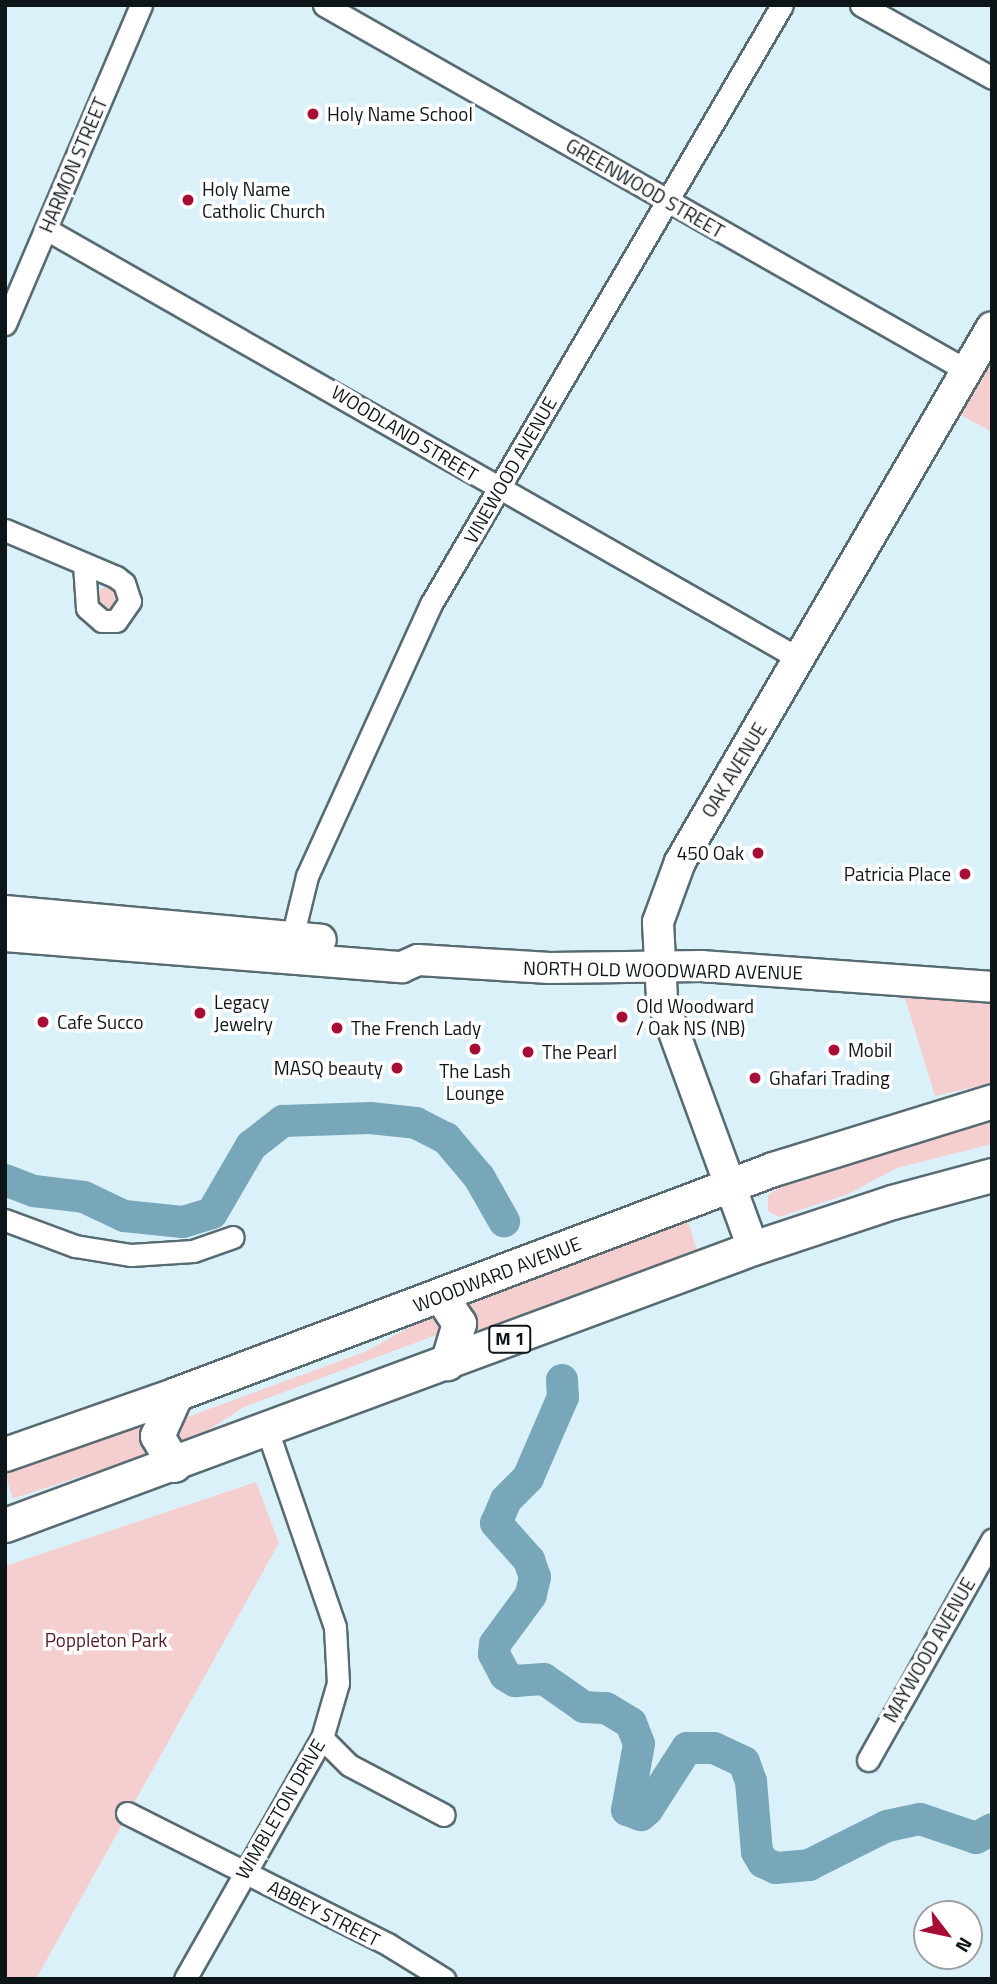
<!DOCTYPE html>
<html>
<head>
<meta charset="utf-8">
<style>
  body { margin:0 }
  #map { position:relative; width:997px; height:1984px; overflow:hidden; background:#dbf1fa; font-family:"Titillium Web",sans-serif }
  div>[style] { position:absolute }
  .green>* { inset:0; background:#f5cfd0; transform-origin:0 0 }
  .round { border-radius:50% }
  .river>* { height:32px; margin:-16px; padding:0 16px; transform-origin:16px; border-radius:16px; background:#78a7b9 }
  .roads { filter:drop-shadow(2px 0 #586b73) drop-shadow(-2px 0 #586b73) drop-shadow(0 2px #586b73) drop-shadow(0 -2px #586b73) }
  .street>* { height:21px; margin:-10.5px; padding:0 10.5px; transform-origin:10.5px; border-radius:10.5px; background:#fff }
  .secondary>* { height:30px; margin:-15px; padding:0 15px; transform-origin:15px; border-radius:15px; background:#fff }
  .primary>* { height:33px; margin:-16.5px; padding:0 16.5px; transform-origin:16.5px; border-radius:16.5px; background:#fff }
  .dots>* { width:19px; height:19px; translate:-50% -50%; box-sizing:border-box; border:4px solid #fff; border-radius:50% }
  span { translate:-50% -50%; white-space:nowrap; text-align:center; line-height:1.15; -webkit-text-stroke:7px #fff; paint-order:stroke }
  .shield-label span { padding:2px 5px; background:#fff; border:2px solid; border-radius:5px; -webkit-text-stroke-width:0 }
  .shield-label { font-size:18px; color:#0d1518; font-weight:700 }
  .poi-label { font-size:19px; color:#0d1518 }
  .left { translate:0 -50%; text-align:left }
  .right { translate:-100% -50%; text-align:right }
  .street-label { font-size:19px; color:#0d1518 }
  .park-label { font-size:19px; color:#541a21 }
  .frame { position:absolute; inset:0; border:7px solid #0d1518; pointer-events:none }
  .north { position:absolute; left:913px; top:1900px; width:70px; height:70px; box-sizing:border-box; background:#fff; border:2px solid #9ea1a3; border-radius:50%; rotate:122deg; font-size:19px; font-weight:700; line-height:28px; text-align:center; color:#0d1518 }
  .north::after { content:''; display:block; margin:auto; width:24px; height:32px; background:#a70e35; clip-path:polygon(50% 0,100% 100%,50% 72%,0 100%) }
</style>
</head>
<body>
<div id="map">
  <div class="green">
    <i style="clip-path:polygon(992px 356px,992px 432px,959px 414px)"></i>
    <i class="round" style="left:96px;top:587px;width:24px;height:24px"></i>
    <i style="clip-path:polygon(903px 992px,992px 999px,992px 1083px,935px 1096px)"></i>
    <i style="clip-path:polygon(992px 1119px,992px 1144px,897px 1168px,848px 1194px,779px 1217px,768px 1211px,768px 1195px,783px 1185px,852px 1159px)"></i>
    <i style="clip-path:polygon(688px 1221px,697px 1250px,473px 1332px,473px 1312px,466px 1302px)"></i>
    <i style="clip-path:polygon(442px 1315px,448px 1324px,439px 1334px,244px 1407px,193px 1440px,178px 1441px,173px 1433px,182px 1419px,367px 1351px,424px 1319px)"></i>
    <i style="left:142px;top:1423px;width:32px;height:146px;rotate:72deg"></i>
    <i style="clip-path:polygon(256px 1482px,279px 1543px,36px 1979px,5px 1979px,5px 1566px)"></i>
  </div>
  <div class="river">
    <i style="left:5px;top:1180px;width:31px;rotate:21deg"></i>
    <i style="left:34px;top:1191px;width:50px;rotate:6.8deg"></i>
    <i style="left:84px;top:1197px;width:44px;rotate:25.4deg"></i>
    <i style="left:124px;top:1216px;width:59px;rotate:5.8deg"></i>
    <i style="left:183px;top:1222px;width:30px;rotate:-17deg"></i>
    <i style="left:212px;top:1213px;width:78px;rotate:-59.8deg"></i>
    <i style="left:251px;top:1146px;width:41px;rotate:-38deg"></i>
    <i style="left:283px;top:1121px;width:87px;rotate:-2deg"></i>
    <i style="left:370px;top:1118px;width:46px;rotate:6.2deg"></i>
    <i style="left:416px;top:1123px;width:34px;rotate:27deg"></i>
    <i style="left:446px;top:1138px;width:51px;rotate:49.8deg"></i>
    <i style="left:479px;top:1177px;width:51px;rotate:60.4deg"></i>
    <i style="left:562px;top:1380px;width:17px;rotate:87deg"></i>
    <i style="left:563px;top:1397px;width:88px;rotate:113.4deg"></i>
    <i style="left:528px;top:1478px;width:31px;rotate:135deg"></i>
    <i style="left:506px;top:1500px;width:25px;rotate:113deg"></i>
    <i style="left:496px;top:1523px;width:50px;rotate:48.3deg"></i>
    <i style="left:529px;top:1560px;width:18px;rotate:71deg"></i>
    <i style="left:535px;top:1577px;width:18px;rotate:103deg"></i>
    <i style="left:531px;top:1595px;width:61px;rotate:126.3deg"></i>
    <i style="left:495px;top:1644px;width:10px;rotate:96deg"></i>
    <i style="left:494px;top:1654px;width:24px;rotate:62deg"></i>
    <i style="left:505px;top:1675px;width:12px;rotate:31deg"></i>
    <i style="left:515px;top:1681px;width:29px;rotate:-4deg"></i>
    <i style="left:544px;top:1679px;width:49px;rotate:35deg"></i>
    <i style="left:584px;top:1707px;width:22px;rotate:3deg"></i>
    <i style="left:606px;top:1708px;width:29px;rotate:31deg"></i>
    <i style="left:631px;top:1723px;width:22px;rotate:69deg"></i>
    <i style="left:639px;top:1744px;width:67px;rotate:100.3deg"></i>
    <i style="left:627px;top:1810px;width:15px;rotate:20deg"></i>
    <i style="left:641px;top:1815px;width:8px;rotate:-40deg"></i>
    <i style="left:647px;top:1810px;width:74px;rotate:-57.2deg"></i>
    <i style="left:687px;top:1748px;width:27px"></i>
    <i style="left:714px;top:1748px;width:33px;rotate:25deg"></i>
    <i style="left:744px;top:1762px;width:20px;rotate:70deg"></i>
    <i style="left:751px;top:1781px;width:71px;rotate:85.2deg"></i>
    <i style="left:757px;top:1852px;width:12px;rotate:59deg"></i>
    <i style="left:763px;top:1862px;width:14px;rotate:25deg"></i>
    <i style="left:776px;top:1868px;width:33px;rotate:-5deg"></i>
    <i style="left:809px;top:1865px;width:87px;rotate:-26.6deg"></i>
    <i style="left:887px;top:1826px;width:34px;rotate:-12deg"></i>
    <i style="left:920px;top:1819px;width:59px;rotate:18.7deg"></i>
    <i style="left:976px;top:1838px;width:18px;rotate:-29deg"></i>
  </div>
  <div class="roads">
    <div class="street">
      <i style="left:324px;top:5px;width:739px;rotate:29.62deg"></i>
      <i style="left:861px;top:5px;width:150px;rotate:29.1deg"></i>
      <i style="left:46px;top:229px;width:868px;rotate:29.7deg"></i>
      <i style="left:5px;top:324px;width:347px;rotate:-66.9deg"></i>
      <i style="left:5px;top:530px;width:121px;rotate:22.9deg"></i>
      <i style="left:116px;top:577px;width:10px;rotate:37deg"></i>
      <i style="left:124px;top:583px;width:19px;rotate:72deg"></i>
      <i style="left:130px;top:601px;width:24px;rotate:125deg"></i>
      <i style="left:116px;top:621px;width:14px;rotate:180deg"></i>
      <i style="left:102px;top:621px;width:20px;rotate:-139deg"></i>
      <i style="left:87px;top:608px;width:44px;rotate:-93.9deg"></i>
      <i style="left:289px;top:950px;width:76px;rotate:-76.3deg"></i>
      <i style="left:307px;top:876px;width:299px;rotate:-65.5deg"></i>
      <i style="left:431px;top:604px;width:694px;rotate:-59.63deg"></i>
      <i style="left:5px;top:1220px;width:75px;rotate:20.4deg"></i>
      <i style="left:75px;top:1246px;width:57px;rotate:9.1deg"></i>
      <i style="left:131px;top:1255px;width:62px;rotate:-3.7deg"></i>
      <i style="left:193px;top:1251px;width:42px;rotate:-19.3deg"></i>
      <i style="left:322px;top:1738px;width:38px;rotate:45deg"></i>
      <i style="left:349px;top:1765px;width:107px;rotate:27.8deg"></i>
      <i style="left:868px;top:1760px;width:253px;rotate:-60.6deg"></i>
      <i style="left:127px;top:1813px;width:293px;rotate:26.7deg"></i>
      <i style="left:389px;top:1945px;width:65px;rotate:31.7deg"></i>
      <i style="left:185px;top:1979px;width:277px;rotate:-60.4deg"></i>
      <i style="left:322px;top:1738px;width:57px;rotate:-73.8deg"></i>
      <i style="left:338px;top:1683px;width:56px;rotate:-93.1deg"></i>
      <i style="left:335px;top:1627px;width:208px;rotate:-109deg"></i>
    </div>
    <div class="secondary">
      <i style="left:5px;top:911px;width:317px;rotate:5.2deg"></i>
      <i style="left:5px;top:936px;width:398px;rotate:4.5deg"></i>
      <i style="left:402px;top:967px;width:17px;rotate:-24deg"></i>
      <i style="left:418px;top:960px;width:132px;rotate:3.5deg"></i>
      <i style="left:550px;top:968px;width:151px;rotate:-0.8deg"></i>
      <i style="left:701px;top:966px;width:292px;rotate:4.1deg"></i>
      <i style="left:753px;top:1248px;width:265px;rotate:-110.1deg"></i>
      <i style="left:662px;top:999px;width:77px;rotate:-93deg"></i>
      <i style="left:658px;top:922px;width:64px;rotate:-69.9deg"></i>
      <i style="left:680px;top:862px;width:619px;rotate:-59.75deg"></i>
    </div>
    <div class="primary">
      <i style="left:440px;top:1295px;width:34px;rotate:56deg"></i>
      <i style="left:459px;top:1323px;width:42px;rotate:106.7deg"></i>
      <i style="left:5px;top:1454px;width:181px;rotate:-19.3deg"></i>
      <i style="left:176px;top:1394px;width:638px;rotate:-20.65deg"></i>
      <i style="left:773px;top:1169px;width:229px;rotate:-17.2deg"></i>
      <i style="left:174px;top:1465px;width:34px;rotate:-120deg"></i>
      <i style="left:157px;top:1436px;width:46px;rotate:-65.7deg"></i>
      <i style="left:5px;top:1525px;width:798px;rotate:-20.32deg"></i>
      <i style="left:753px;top:1248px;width:146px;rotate:-18.3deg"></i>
      <i style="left:892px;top:1202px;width:104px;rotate:-15.1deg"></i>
    </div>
  </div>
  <div class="dots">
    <i style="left:313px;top:114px;background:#a70e35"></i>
    <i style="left:188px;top:200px;background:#a70e35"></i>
    <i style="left:758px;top:853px;background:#a70e35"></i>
    <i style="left:965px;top:874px;background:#a70e35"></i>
    <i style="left:200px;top:1013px;background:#a70e35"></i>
    <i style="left:622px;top:1017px;background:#a70e35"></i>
    <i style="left:43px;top:1022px;background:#a70e35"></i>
    <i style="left:337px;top:1028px;background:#a70e35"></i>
    <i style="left:475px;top:1049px;background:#a70e35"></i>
    <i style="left:834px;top:1050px;background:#a70e35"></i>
    <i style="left:528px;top:1052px;background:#a70e35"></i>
    <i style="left:397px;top:1068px;background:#a70e35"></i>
    <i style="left:755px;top:1078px;background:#a70e35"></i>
  </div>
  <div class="shield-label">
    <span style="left:510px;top:1339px">M 1</span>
  </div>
  <div class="poi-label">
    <span class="left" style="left:327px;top:114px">Holy Name School</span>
    <span class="left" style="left:202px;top:200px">Holy Name<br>Catholic Church</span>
    <span class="right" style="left:744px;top:853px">450 Oak</span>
    <span class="right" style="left:951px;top:874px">Patricia Place</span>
    <span class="left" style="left:214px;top:1013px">Legacy<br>Jewelry</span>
    <span class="left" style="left:636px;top:1017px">Old Woodward<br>/ Oak NS (NB)</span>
    <span class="left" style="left:57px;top:1022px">Cafe Succo</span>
    <span class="left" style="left:351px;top:1028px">The French Lady</span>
    <span class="left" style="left:848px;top:1050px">Mobil</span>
    <span class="left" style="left:542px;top:1052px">The Pearl</span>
    <span class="right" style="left:383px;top:1068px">MASQ beauty</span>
    <span style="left:475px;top:1082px">The Lash<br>Lounge</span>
    <span class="left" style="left:769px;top:1078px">Ghafari Trading</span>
  </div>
  <div class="street-label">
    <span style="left:73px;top:165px;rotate:-67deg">HARMON STREET</span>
    <span style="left:645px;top:188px;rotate:30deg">GREENWOOD STREET</span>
    <span style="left:405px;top:433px;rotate:31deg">WOODLAND STREET</span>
    <span style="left:510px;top:470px;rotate:-60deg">VINEWOOD AVENUE</span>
    <span style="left:734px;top:770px;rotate:-59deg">OAK AVENUE</span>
    <span style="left:663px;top:970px;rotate:1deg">NORTH OLD WOODWARD AVENUE</span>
    <span style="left:497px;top:1274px;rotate:-21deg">WOODWARD AVENUE</span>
    <span style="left:929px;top:1650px;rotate:-60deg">MAYWOOD AVENUE</span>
    <span style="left:280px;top:1809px;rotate:-60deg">WIMBLETON DRIVE</span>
    <span style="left:324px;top:1913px;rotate:27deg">ABBEY STREET</span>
  </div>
  <div class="park-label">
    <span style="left:106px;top:1640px">Poppleton Park</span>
  </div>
  <div class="frame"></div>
  <div class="north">N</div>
</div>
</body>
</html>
